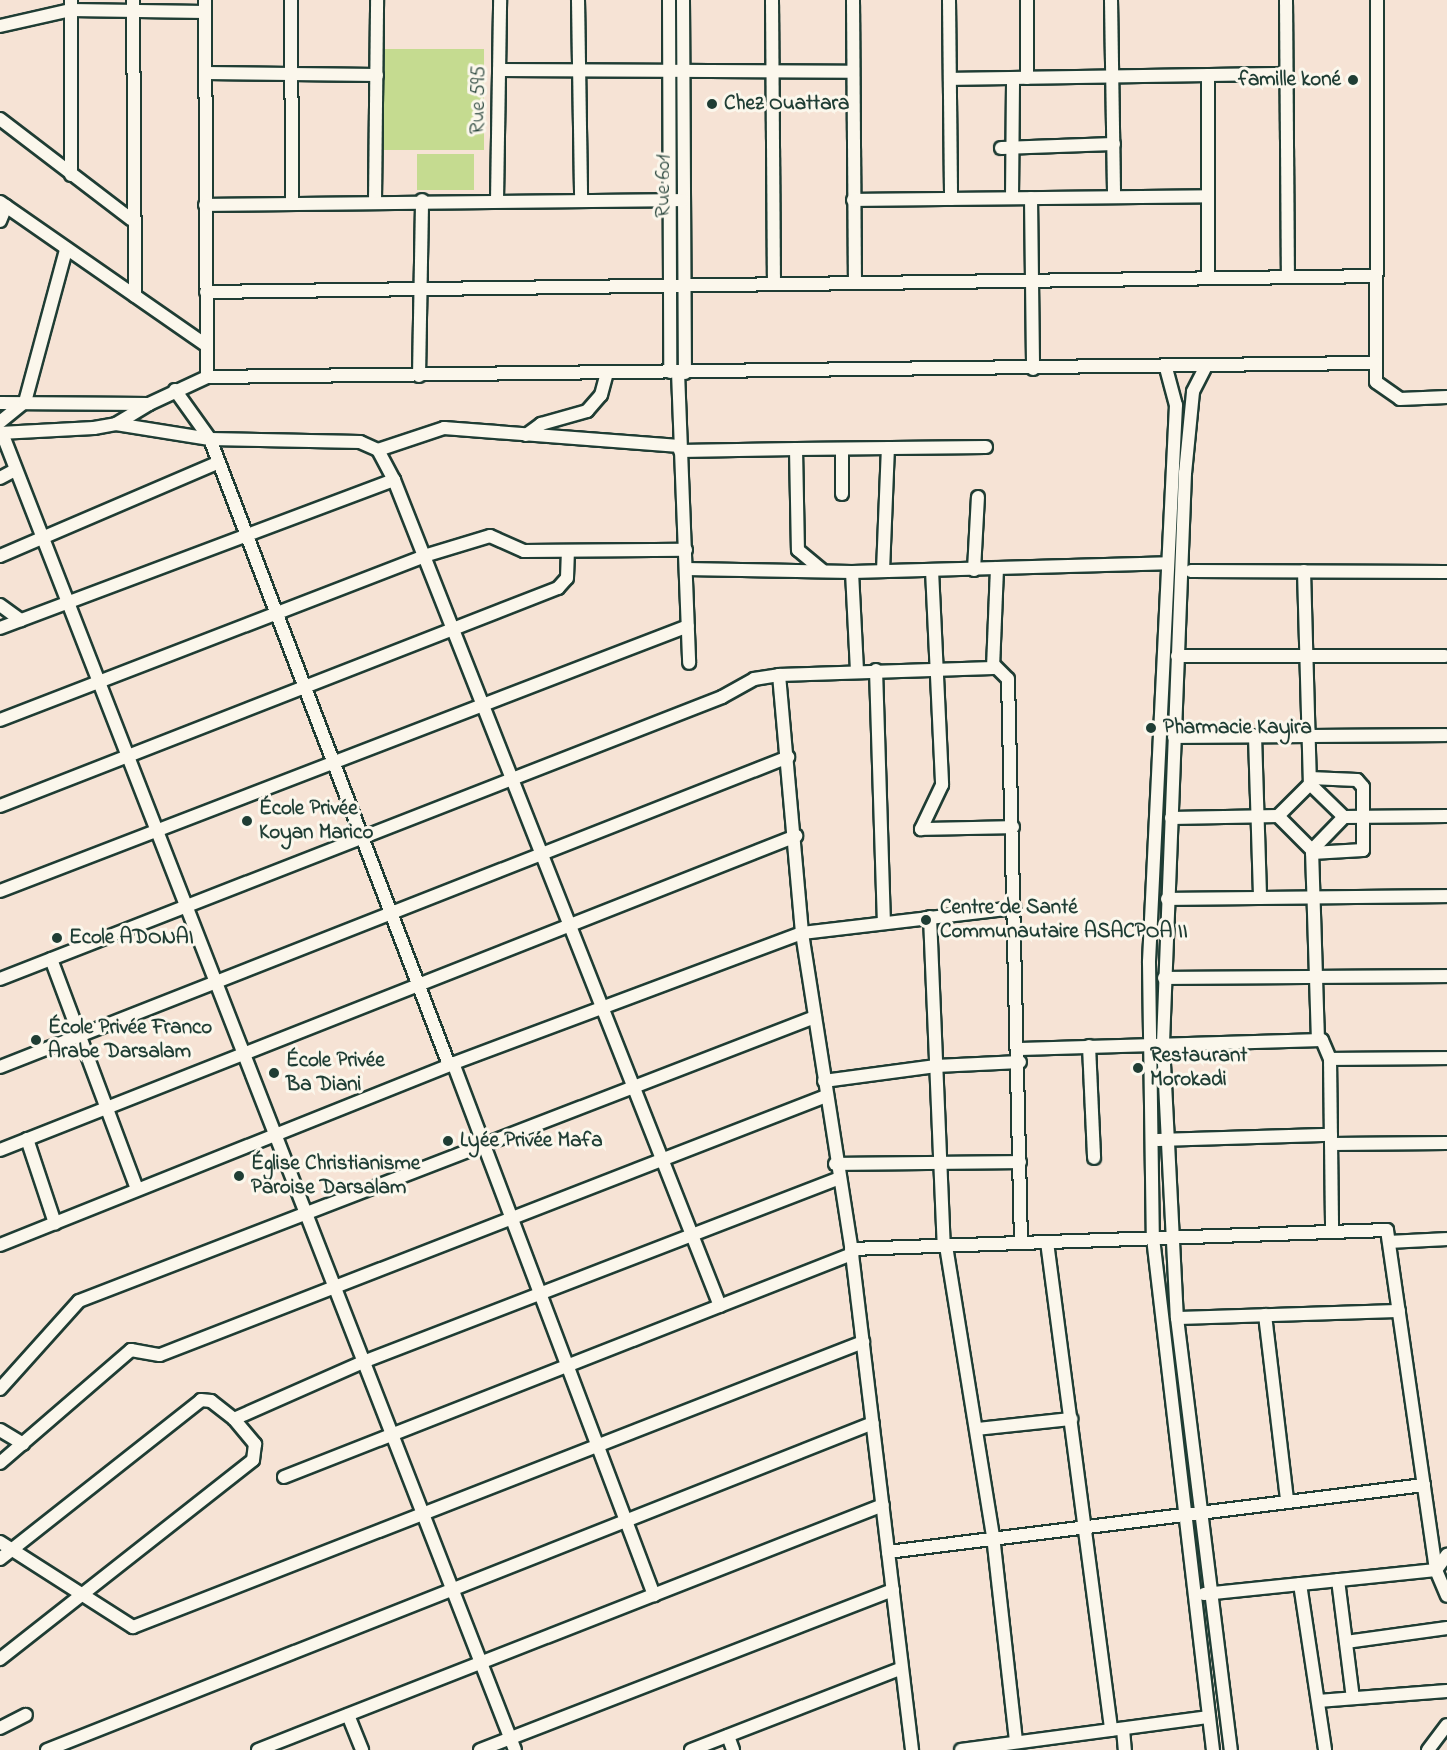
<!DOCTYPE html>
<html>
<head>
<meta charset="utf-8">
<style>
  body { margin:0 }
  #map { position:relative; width:1447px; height:1750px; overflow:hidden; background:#f6e3d5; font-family:"Indie Flower",sans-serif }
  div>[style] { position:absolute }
  .green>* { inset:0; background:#c5db90; transform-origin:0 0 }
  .roads { filter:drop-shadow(2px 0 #1f3d34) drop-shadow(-2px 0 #1f3d34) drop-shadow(0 2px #1f3d34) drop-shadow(0 -2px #1f3d34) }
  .minor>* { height:12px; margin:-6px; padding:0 6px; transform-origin:6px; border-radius:6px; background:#fbf7ec }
  .dots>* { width:16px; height:16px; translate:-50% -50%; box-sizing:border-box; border:3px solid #fbf7ec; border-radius:50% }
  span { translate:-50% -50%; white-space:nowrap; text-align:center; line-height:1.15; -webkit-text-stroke:6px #fbf7ec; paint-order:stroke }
  .poi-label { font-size:21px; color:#1f3d34; font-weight:700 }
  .right { translate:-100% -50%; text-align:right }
  .left { translate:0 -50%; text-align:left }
  .street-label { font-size:21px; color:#1f3d34 }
</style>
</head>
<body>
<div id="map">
  <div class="green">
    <i style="left:384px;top:49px;width:100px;height:101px"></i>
    <i style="left:474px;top:154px;width:36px;height:57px;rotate:90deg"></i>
  </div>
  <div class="roads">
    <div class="minor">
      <i style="left:133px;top:0;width:296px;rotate:89.6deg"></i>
      <i style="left:205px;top:0;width:377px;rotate:89.7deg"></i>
      <i style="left:291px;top:0;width:202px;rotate:89.7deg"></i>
      <i style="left:578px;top:0;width:200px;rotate:89.1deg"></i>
      <i style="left:669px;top:0;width:372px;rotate:89.8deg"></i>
      <i style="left:683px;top:0;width:373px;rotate:89.7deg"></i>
      <i style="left:772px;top:0;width:284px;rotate:89.6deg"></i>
      <i style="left:853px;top:0;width:283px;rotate:89.6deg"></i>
      <i style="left:949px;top:0;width:199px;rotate:89.4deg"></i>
      <i style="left:1111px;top:0;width:196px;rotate:89.1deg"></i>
      <i style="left:1286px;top:0;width:277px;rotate:89.6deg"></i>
      <i style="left:1377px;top:0;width:382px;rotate:90.1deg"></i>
      <i style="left:1376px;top:382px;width:29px;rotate:35deg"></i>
      <i style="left:1400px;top:399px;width:47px;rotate:-2.4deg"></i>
      <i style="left:0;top:26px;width:73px;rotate:-12.7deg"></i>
      <i style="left:71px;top:10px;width:134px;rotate:0.9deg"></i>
      <i style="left:499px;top:70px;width:353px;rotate:0.3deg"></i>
      <i style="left:206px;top:73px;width:171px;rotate:0.7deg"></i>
      <i style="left:1027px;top:78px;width:78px;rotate:-90deg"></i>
      <i style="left:950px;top:79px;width:336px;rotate:-0.9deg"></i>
      <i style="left:0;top:119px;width:165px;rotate:37.4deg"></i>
      <i style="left:1001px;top:148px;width:113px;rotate:-2deg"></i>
      <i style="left:71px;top:175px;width:175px;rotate:-90deg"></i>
      <i style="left:1012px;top:198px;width:120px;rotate:-89.5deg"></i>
      <i style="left:1031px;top:198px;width:171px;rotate:89.3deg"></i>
      <i style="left:497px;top:200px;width:200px;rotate:-89.1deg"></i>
      <i style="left:853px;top:200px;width:355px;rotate:-0.6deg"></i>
      <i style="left:375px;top:201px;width:201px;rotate:-89.4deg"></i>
      <i style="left:0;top:202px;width:251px;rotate:34.8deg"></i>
      <i style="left:205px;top:205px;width:479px;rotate:-0.6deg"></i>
      <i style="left:0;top:221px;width:16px;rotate:-68deg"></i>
      <i style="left:1208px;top:278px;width:203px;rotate:-90deg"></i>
      <i style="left:206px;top:292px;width:1170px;rotate:-0.78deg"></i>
      <i style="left:1206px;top:366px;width:29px;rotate:117deg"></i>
      <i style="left:1193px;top:392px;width:81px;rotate:95.6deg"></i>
      <i style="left:1185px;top:473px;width:571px;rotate:92.21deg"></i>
      <i style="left:1163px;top:1044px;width:274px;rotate:87.1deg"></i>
      <i style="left:1177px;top:1318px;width:435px;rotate:82.9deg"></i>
      <i style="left:1166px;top:368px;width:38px;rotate:75deg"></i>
      <i style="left:1176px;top:405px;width:558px;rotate:92.78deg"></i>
      <i style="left:1149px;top:962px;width:276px;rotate:89.2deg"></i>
      <i style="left:1153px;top:1238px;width:516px;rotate:83.32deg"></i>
      <i style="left:678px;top:372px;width:291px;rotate:87.8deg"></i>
      <i style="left:419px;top:376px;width:176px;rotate:-89deg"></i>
      <i style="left:175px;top:390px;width:60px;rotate:54.5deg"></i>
      <i style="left:210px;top:439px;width:670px;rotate:69.1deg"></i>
      <i style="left:0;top:403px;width:149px;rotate:0.4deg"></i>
      <i style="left:149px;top:404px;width:64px;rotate:-25deg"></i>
      <i style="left:207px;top:377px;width:1169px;rotate:-0.69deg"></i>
      <i style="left:0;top:422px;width:32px;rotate:-39deg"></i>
      <i style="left:25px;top:402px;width:157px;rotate:-74.9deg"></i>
      <i style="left:116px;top:424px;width:95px;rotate:9.1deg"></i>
      <i style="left:210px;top:439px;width:150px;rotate:1.1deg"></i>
      <i style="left:360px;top:442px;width:20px;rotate:24deg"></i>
      <i style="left:378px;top:450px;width:34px;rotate:62deg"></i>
      <i style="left:394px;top:480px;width:888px;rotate:68.46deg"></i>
      <i style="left:0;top:433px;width:94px;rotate:-3deg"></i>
      <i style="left:94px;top:428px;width:22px;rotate:-10deg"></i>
      <i style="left:116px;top:424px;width:39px;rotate:-31deg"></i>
      <i style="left:2px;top:433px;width:1413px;rotate:68.72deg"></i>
      <i style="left:526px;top:435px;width:19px;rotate:-36deg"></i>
      <i style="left:541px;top:424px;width:48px;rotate:-15.8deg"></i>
      <i style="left:587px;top:411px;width:21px;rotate:-49deg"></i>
      <i style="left:601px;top:395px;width:23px;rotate:-75deg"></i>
      <i style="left:796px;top:449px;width:190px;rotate:-0.6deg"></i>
      <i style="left:842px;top:449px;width:45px;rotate:90deg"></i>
      <i style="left:378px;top:450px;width:70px;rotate:-18.4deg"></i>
      <i style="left:444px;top:428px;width:236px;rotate:4.4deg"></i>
      <i style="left:680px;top:451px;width:116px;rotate:-1deg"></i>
      <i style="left:796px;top:449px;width:101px;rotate:88.9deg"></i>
      <i style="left:798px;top:550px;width:31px;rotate:40deg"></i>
      <i style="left:0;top:478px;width:17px;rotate:-28deg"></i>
      <i style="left:0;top:556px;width:238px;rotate:-23.2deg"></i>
      <i style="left:686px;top:569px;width:166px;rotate:1deg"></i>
      <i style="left:852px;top:572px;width:316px;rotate:-1.6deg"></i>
      <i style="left:932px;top:570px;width:215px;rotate:87.3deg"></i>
      <i style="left:942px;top:785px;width:49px;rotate:115.5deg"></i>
      <i style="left:921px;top:829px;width:92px;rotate:-1.2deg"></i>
      <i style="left:974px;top:570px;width:73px;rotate:-86.9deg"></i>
      <i style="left:883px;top:571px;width:123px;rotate:-87.7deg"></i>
      <i style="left:1191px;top:571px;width:256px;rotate:0.2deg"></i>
      <i style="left:1304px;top:571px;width:213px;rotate:88.4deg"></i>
      <i style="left:852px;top:572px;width:99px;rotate:87.1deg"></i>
      <i style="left:0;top:605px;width:26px;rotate:36deg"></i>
      <i style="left:0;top:628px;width:421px;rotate:-20.6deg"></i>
      <i style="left:1177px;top:656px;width:268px"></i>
      <i style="left:995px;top:666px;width:18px;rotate:45deg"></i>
      <i style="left:1008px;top:679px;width:564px;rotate:88.68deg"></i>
      <i style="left:876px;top:670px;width:252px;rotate:88.2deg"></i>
      <i style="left:779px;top:675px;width:214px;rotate:-1.9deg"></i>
      <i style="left:993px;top:668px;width:100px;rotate:-87.7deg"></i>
      <i style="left:0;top:720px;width:455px;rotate:-21.1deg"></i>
      <i style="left:424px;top:556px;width:69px;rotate:-16.9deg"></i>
      <i style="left:490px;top:536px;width:37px;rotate:24deg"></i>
      <i style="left:524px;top:551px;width:162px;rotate:-0.4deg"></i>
      <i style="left:1255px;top:736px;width:162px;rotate:88.2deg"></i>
      <i style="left:1174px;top:737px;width:272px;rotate:-0.4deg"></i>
      <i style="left:1310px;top:778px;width:47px;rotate:2.4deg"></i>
      <i style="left:1357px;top:780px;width:9px;rotate:49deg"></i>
      <i style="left:1363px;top:787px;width:63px;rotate:90deg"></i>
      <i style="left:1363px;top:850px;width:51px;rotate:176.6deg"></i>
      <i style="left:0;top:806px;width:599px;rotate:-21.34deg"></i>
      <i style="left:558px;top:588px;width:13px;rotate:-48deg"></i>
      <i style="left:567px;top:578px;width:27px;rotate:-88deg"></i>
      <i style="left:1344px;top:817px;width:103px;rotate:-0.6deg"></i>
      <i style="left:1171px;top:818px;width:107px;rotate:-1.1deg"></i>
      <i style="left:1312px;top:850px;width:46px;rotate:-45.9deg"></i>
      <i style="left:1344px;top:817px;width:47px;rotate:-135.9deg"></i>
      <i style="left:1310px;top:784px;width:45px;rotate:135deg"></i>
      <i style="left:1278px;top:816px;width:48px;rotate:45deg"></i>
      <i style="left:1312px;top:850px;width:187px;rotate:88.2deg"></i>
      <i style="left:0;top:891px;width:737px;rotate:-21.07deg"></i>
      <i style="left:1167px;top:899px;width:280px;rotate:-0.6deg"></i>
      <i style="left:930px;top:917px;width:329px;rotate:87.6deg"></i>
      <i style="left:51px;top:959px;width:246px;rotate:69.5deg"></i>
      <i style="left:1164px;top:978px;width:283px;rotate:-0.4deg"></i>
      <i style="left:0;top:979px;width:775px;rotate:-21.33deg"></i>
      <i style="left:722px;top:697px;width:37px;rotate:-29deg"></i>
      <i style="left:754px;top:679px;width:25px;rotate:-9deg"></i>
      <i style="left:779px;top:675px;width:259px;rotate:84.9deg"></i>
      <i style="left:802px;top:933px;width:325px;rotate:81.1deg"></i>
      <i style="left:852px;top:1254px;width:500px;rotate:83.1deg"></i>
      <i style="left:1089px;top:1046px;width:112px;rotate:87.4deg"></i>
      <i style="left:1020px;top:1049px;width:302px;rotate:-1.7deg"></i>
      <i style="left:1322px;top:1040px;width:21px;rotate:67deg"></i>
      <i style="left:1330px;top:1059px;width:173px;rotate:89.3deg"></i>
      <i style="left:1330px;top:1059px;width:117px;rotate:-0.5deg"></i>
      <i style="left:453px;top:1063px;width:569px;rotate:69.3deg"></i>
      <i style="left:0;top:1067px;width:847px;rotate:-21.47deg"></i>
      <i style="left:824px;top:1081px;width:113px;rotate:-7.6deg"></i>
      <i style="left:936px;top:1066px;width:84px;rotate:-2.7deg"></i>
      <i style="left:27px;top:1139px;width:89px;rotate:71.6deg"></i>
      <i style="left:1158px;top:1140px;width:173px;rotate:-1.7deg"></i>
      <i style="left:1331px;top:1144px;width:116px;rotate:-0.5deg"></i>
      <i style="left:0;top:1150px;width:856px;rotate:-21.53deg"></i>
      <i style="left:835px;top:1164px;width:185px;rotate:-0.6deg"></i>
      <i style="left:1047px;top:1242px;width:492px;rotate:82.5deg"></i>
      <i style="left:1389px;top:1242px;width:58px;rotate:-3deg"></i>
      <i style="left:0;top:1245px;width:484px;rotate:-21.8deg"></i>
      <i style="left:449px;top:1065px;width:377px;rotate:-20.5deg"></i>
      <i style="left:802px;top:933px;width:214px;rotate:-6.7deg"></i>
      <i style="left:946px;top:1246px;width:294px;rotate:80.8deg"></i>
      <i style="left:993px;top:1536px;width:207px;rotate:83.6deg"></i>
      <i style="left:851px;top:1249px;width:536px;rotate:-2.03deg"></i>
      <i style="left:1387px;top:1230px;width:344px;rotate:81.8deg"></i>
      <i style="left:1436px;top:1570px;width:28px;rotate:67deg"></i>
      <i style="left:1265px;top:1315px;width:186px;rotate:83.2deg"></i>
      <i style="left:1177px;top:1318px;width:222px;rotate:-1.8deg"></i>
      <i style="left:0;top:1389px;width:118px;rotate:-48.1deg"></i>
      <i style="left:79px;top:1301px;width:789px;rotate:-21.1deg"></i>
      <i style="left:234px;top:1419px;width:141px;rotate:-23.8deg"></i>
      <i style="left:363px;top:1362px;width:508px;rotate:-21.11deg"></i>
      <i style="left:977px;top:1429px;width:95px;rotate:-6.1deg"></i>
      <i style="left:0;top:1430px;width:27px;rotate:31deg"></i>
      <i style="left:0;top:1463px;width:173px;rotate:-40.8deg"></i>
      <i style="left:131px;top:1350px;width:29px;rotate:10deg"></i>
      <i style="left:160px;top:1355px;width:715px;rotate:-21.25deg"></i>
      <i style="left:284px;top:1477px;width:610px;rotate:-21.44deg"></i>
      <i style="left:0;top:1542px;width:158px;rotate:32.6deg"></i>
      <i style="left:133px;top:1627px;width:784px;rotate:-21.33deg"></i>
      <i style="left:888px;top:1552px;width:540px;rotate:-7.13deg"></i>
      <i style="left:0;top:1559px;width:256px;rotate:-38.3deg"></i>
      <i style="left:201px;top:1400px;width:10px;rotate:6deg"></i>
      <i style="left:211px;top:1401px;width:29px;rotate:38deg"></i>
      <i style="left:234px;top:1419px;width:33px;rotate:50deg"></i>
      <i style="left:255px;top:1444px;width:16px;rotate:97deg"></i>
      <i style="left:253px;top:1460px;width:322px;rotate:141.8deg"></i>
      <i style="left:1338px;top:1580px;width:119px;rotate:82.8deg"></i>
      <i style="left:1300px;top:1584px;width:168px;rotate:81.4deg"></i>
      <i style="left:1204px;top:1594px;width:233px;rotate:-5.9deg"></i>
      <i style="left:1436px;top:1570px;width:19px;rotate:-54deg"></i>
      <i style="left:1346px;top:1642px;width:102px;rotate:-7.9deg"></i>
      <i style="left:1318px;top:1701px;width:129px;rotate:-4.4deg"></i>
      <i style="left:348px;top:1715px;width:38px;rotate:68deg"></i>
      <i style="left:0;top:1728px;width:29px;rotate:-27deg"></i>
      <i style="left:1123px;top:1729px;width:21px;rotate:85deg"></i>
      <i style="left:728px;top:1736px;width:15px;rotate:70deg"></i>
      <i style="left:47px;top:1750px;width:888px;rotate:-21.6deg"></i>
      <i style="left:258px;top:1750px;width:671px;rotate:-21.41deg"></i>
      <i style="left:480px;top:1750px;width:443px;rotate:-21.2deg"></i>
      <i style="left:691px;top:1750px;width:226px;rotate:-21.2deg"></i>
      <i style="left:961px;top:1750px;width:250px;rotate:-7.6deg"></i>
      <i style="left:1428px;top:1750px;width:31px;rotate:-53deg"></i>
    </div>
  </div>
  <div class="dots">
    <i style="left:1353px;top:80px;background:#1f3d34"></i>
    <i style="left:712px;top:104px;background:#1f3d34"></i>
    <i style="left:1151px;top:728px;background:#1f3d34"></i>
    <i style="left:247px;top:821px;background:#1f3d34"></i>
    <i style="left:926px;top:920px;background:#1f3d34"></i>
    <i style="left:57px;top:938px;background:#1f3d34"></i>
    <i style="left:36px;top:1040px;background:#1f3d34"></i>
    <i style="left:1138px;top:1068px;background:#1f3d34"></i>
    <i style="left:274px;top:1073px;background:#1f3d34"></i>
    <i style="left:448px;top:1141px;background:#1f3d34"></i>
    <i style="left:239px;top:1176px;background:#1f3d34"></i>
  </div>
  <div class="poi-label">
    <span class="right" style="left:1341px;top:80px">famille koné</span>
    <span class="left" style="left:724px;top:104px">Chez Ouattara</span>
    <span class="left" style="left:1163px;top:728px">Pharmacie Kayira</span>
    <span class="left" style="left:259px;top:821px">École Privée<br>Koyan Marico</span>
    <span class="left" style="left:940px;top:920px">Centre de Santé<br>Communautaire ASACPOA II</span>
    <span class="left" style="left:69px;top:938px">Ecole ADONAI</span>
    <span class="left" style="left:48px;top:1040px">École Privée Franco<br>Arabe Darsalam</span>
    <span class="left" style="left:1150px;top:1068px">Restaurant<br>Morokadi</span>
    <span class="left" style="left:286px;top:1073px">École Privée<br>Ba Diani</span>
    <span class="left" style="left:460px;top:1141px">Lyée Privée Mafa</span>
    <span class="left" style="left:251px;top:1176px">Église Christianisme<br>Paroise Darsalam</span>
  </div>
  <div class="street-label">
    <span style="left:479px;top:100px;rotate:-89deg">Rue 595</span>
    <span style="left:664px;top:186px;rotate:-90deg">Rue 601</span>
  </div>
</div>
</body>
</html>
